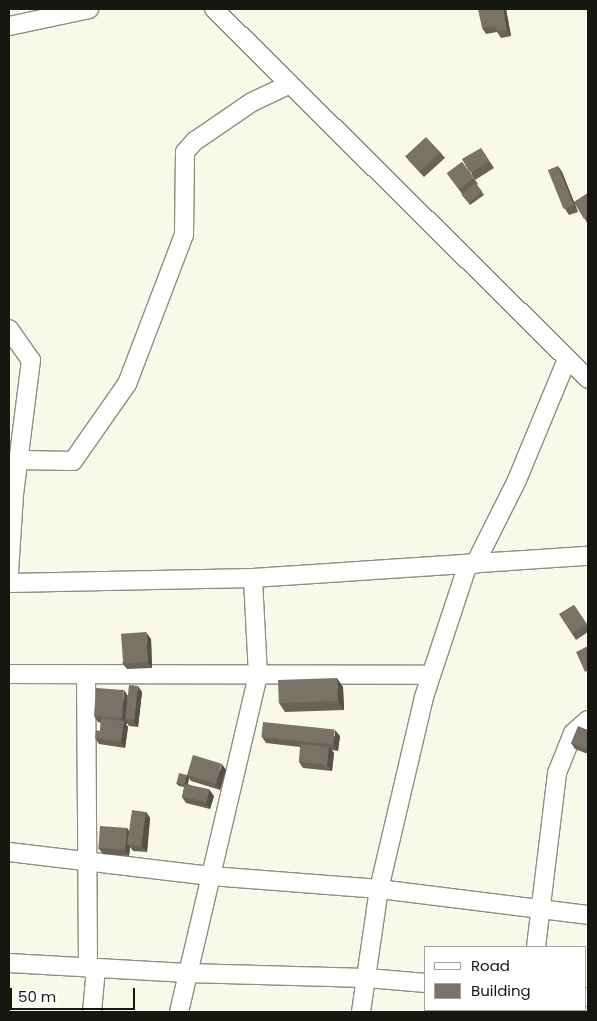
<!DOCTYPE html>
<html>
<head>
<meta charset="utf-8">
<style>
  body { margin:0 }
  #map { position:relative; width:597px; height:1021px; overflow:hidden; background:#f9f9ea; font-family:Poppins,sans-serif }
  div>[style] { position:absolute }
  .roads { filter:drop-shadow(1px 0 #8f8e82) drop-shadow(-1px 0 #8f8e82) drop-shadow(0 1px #8f8e82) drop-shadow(0 -1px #8f8e82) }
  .minor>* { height:18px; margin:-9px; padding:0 9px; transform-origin:9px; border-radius:9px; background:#fff }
  .wall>* { inset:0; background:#696259 }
  .shaded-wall>* { inset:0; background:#555048 }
  .building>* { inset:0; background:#7a7267; transform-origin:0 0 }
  span { translate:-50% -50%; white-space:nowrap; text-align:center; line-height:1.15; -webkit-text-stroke:4px #fff; paint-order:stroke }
  .frame { position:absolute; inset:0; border:10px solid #171712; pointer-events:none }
  .legend { position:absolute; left:424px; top:946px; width:162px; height:65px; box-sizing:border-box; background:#fff; border:1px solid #a2a2a0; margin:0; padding:6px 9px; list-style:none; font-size:15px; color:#171712 }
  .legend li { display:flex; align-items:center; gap:10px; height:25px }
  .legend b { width:25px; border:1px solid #a2a2a0 }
  .scale { position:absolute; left:10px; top:988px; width:125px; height:22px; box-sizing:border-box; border:2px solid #171712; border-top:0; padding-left:6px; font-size:15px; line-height:18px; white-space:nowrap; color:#171712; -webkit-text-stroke:4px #fff; paint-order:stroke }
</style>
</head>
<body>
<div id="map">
  <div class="roads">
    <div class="minor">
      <i style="left:214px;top:9px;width:526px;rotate:44.69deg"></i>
      <i style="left:9px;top:26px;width:82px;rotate:-12deg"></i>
      <i style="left:9px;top:329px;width:38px;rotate:55deg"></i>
      <i style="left:31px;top:360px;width:136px;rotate:97.2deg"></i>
      <i style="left:14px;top:495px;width:78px;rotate:93.7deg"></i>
      <i style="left:19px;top:460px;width:54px;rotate:1.1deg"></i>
      <i style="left:73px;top:461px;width:94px;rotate:-55deg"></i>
      <i style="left:127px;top:384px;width:160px;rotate:-69.1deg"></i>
      <i style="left:184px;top:235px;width:83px;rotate:-89.3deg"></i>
      <i style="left:185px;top:152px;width:15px;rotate:-48deg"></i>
      <i style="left:195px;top:141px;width:69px;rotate:-34.4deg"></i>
      <i style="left:252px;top:102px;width:42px;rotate:-25.3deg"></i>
      <i style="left:475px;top:564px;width:94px;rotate:-63.4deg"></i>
      <i style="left:517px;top:480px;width:131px;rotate:-67.5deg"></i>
      <i style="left:9px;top:583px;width:244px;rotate:-1.2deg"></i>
      <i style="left:253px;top:578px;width:336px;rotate:-3.8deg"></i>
      <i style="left:9px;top:674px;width:422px;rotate:0.1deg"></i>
      <i style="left:86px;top:674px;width:294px;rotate:89.6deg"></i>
      <i style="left:9px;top:852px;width:203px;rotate:6.8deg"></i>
      <i style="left:211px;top:876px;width:169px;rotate:4.4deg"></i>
      <i style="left:379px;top:889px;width:211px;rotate:7.1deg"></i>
      <i style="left:536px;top:947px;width:175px;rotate:-83.1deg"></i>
      <i style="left:557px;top:773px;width:43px;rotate:-68.2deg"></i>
      <i style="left:573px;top:733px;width:20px;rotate:-41deg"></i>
      <i style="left:9px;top:963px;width:178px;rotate:3.2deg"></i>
      <i style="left:187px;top:973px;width:180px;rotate:1.6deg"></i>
      <i style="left:367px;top:978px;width:59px;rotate:4.8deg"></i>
      <i style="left:586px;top:997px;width:2px"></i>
      <i style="left:92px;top:1012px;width:44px;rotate:-84.8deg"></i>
      <i style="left:179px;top:1012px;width:346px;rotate:-76.8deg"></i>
      <i style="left:258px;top:675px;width:97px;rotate:-93deg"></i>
      <i style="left:361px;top:1012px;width:124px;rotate:-81.7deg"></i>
      <i style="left:379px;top:889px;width:197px;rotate:-76.8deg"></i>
      <i style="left:424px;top:697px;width:140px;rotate:-71.7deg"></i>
      <i style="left:529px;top:1012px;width:2px;rotate:-90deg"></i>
    </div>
  </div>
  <div class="wall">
    <i style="clip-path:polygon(506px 9px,511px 36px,501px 38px,497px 32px,486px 34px,482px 28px)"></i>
    <i style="clip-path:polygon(481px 148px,494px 168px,475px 180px,471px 173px)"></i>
    <i style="clip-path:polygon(440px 152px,445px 158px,424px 177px,410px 162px,405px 156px)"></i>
    <i style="clip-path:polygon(462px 162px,478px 184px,477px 185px,484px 195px,470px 205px,447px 173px)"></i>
    <i style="clip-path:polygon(558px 166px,562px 172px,574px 202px,588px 193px,588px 224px,574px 202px,578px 212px,569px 215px,565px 209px)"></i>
    <i style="clip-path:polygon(574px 605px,588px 626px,588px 632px,576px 640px,559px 614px)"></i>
    <i style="clip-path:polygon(151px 639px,152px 668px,127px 669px,122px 663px)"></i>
    <i style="clip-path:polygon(343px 687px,344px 710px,285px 712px,279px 703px)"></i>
    <i style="clip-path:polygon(142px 692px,138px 727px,129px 726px,127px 723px,127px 724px,126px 724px,128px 727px,125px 748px,99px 744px,95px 738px,100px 731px,101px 723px,98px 722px,94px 716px)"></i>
    <i style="clip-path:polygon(588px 730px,588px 754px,575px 749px,571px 743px)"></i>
    <i style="clip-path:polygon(340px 736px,338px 751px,332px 750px,334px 753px,332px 771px,303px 768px,299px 762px,300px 747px,266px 743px,262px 737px)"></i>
    <i style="clip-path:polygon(226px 770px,220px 790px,191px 781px,189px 778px,188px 784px,214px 796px,210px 809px,186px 803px,182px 797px,184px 787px,179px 786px,176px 783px,187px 775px)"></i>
    <i style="clip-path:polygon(146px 812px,150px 818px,147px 852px,133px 851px,130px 847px,129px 856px,103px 854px,98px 848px,127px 828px,130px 833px)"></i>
  </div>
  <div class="shaded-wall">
    <i style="clip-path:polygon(503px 9px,506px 9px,511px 36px,507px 30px)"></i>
    <i style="clip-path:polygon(558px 166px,562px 172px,578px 212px,574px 205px)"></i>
    <i style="clip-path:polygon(146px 632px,151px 639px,152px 668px,148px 662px)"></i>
    <i style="clip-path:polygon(337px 678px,343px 687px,344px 710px,338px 701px)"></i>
    <i style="clip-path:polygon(138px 686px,142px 692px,138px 727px,133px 720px)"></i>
    <i style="clip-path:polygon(124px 690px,128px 696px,125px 719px,127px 723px,127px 724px,122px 718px)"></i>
    <i style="clip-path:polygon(124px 721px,128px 727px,125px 748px,121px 742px)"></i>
    <i style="clip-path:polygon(335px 730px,340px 736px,338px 751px,334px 745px)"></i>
    <i style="clip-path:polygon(329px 747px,334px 753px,332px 771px,327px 765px)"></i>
    <i style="clip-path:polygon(222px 764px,226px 770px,220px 790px,216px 784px)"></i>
    <i style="clip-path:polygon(187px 775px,189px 778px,187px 788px,184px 785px)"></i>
    <i style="clip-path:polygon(209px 789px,214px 796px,210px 809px,206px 803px)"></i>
    <i style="clip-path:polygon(146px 812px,150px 818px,147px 852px,142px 846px)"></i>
    <i style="clip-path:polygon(127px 828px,131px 834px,129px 845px,130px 847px,129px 856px,125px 850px)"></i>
  </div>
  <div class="building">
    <i style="clip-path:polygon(478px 9px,503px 9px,507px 30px,497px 31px,496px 26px,482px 28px)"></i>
    <i style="left:426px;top:137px;width:21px;height:28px;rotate:47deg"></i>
    <i style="left:481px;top:148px;width:16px;height:22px;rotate:60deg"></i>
    <i style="left:462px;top:162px;width:20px;height:19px;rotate:53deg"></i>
    <i style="left:558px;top:166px;width:42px;height:11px;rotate:68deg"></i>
    <i style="left:475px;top:183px;width:11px;height:18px;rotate:49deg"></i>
    <i style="clip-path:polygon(588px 193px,588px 216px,584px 219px,574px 202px)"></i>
    <i style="left:574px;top:605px;width:23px;height:17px;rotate:56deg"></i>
    <i style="left:146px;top:632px;width:30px;height:25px;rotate:86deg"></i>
    <i style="clip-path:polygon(588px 646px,588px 670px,585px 672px,576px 652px)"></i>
    <i style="left:337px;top:678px;width:23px;height:59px;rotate:88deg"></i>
    <i style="left:129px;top:685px;width:9px;height:34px;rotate:6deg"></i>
    <i style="left:96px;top:688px;width:28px;height:28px;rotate:4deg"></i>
    <i style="clip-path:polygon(101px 718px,124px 721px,121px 742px,95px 738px,96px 730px,100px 731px)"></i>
    <i style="left:263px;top:722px;width:72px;height:15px;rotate:6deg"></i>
    <i style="clip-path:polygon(578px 726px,588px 730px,588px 750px,571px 743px)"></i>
    <i style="left:301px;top:744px;width:28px;height:18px;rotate:6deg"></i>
    <i style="left:193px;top:755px;width:30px;height:21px;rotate:17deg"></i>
    <i style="left:179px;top:773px;width:8px;height:10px;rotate:14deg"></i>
    <i style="left:185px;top:784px;width:25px;height:13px;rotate:12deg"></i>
    <i style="left:132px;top:810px;width:14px;height:35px;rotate:8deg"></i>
    <i style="left:100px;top:826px;width:27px;height:22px;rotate:4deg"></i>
  </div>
  <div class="frame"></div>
  <ul class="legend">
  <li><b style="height:6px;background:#fff"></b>Road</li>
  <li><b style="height:14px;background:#7a7267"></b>Building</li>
  </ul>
  <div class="scale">50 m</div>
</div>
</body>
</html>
